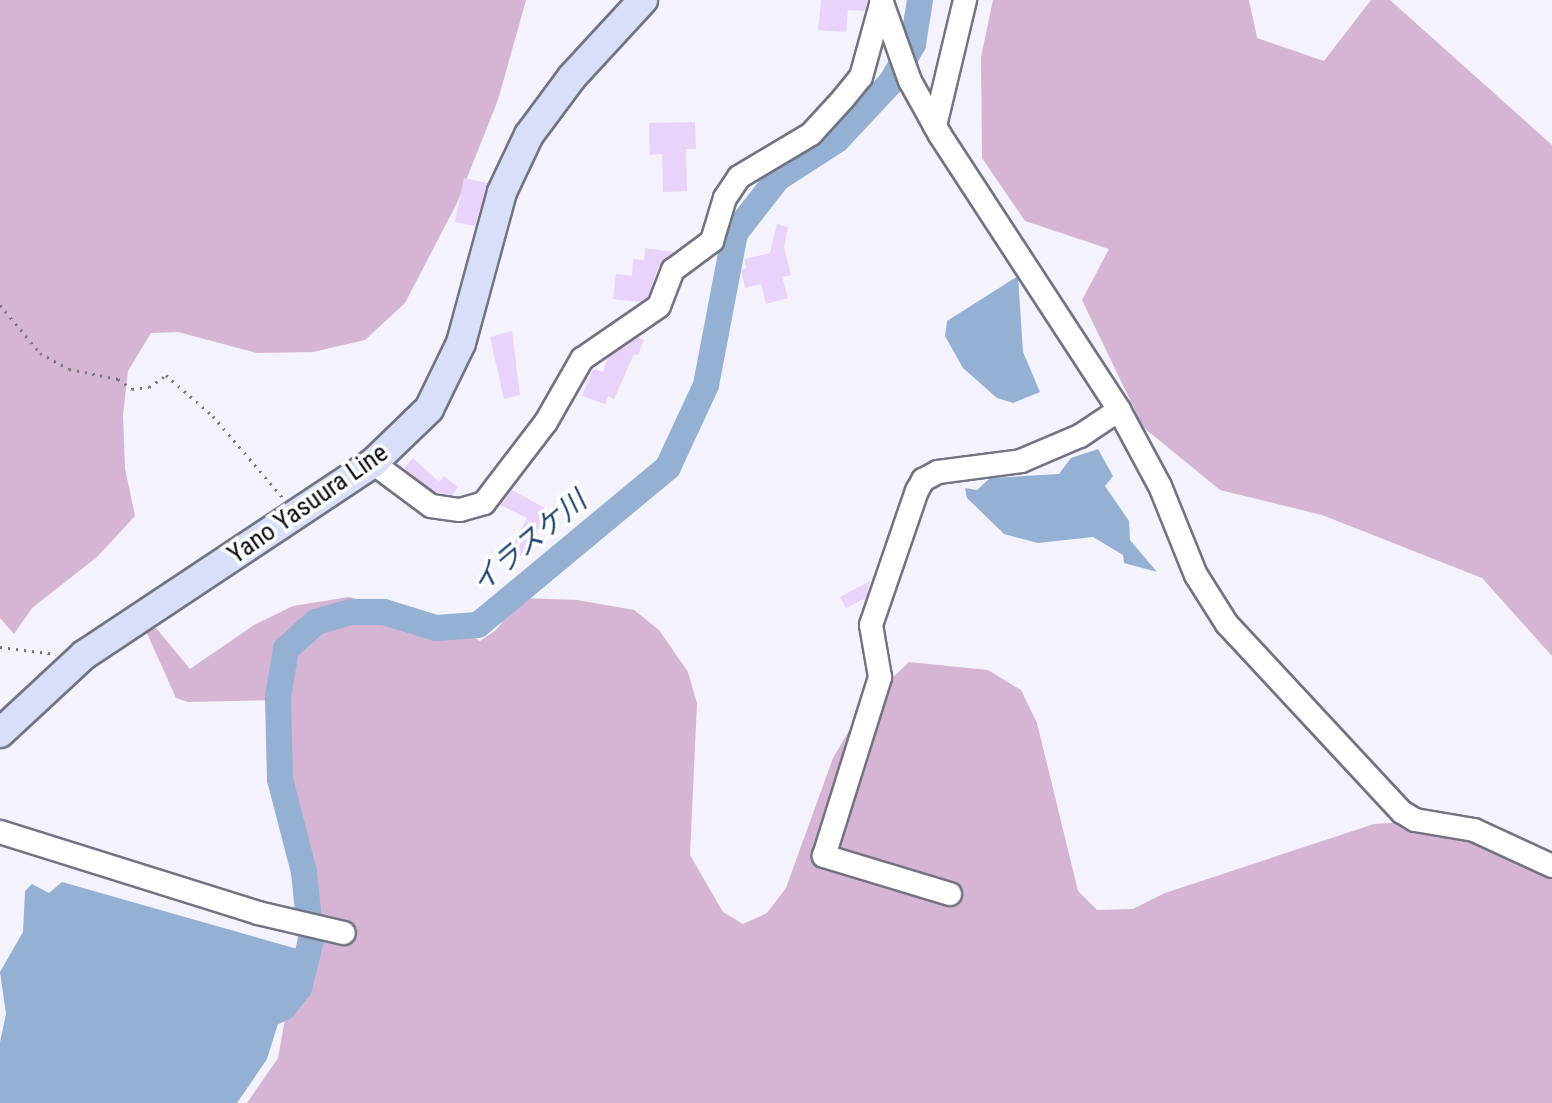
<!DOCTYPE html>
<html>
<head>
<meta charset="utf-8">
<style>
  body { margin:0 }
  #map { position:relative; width:1552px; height:1103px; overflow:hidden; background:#f3f2fd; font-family:"Roboto Condensed","Noto Sans JP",sans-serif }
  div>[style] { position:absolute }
  .green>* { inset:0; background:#d5b5d3 }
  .water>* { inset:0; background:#94b0d2 }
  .river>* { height:26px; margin:-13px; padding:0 13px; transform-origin:13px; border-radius:13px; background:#94b0d2 }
  .building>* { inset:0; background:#e9d3fb }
  .path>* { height:3px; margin-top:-1.5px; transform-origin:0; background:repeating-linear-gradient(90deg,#76767e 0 2px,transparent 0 8px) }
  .roads { filter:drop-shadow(2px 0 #747383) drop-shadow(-2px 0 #747383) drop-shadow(0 2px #747383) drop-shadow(0 -2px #747383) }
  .minor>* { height:22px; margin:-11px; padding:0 11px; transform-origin:11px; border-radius:11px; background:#fff }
  .major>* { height:28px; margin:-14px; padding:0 14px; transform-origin:14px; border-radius:14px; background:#d7dff9 }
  span { translate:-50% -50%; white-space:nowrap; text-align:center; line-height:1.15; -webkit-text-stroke:7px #fff; paint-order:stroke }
  .street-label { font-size:26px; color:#0d0d13 }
  .water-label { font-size:28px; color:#18406c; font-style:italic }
</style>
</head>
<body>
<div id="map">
  <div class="green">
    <i style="clip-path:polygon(0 0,526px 0,498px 100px,457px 203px,405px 303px,365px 340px,313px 352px,257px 353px,178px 332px,151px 333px,128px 371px,123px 415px,125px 468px,135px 516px,97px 557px,32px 608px,14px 634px,0 618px)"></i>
    <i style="clip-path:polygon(993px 0,1249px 0,1257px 38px,1324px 61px,1371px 0,1390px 0,1552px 145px,1552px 656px,1482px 578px,1322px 515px,1220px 490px,1143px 427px,1082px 300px,1109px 249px,1025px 221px,982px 158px,981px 57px)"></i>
    <i style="clip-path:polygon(349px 597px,452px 624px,480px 641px,496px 630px,521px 598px,577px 600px,634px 610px,659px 630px,688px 672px,697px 703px,690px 855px,723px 912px,743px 924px,767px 913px,786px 888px,833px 758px,864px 705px,909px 662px,988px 670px,1021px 690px,1037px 723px,1078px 891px,1097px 910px,1133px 909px,1165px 893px,1374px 824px,1477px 818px,1552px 861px,1552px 1103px,247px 1103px,278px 1058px,286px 1013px,314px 949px,315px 908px,283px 750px,281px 700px,188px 702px,176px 698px,146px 631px,156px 628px,190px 669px,254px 625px,293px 606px)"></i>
  </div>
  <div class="water">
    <i style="clip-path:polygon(1018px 276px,1023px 352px,1040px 392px,1013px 403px,997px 398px,963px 368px,945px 336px,947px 321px)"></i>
    <i style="clip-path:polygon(1098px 449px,1113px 476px,1105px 486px,1129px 521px,1130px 540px,1157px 572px,1124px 563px,1123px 555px,1093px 537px,1038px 543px,1004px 534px,967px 498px,965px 488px,977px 490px,990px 478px,1059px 474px,1071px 458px)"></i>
    <i style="clip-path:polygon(62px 882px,301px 950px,267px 1059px,237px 1103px,0 1103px,0 1042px,6px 1014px,0 972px,23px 932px,25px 891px,32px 884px,49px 893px)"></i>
  </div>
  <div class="river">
    <i style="left:251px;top:1022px;width:36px;rotate:-24deg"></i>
    <i style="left:284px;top:1007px;width:24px;rotate:-52deg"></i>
    <i style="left:299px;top:988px;width:49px;rotate:-76deg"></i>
    <i style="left:311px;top:940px;width:68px;rotate:-95.9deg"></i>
    <i style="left:304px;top:872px;width:96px;rotate:-104.5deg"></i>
    <i style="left:280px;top:779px;width:82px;rotate:-91.4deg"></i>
    <i style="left:278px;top:697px;width:49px;rotate:-80.5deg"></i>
    <i style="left:286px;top:649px;width:40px;rotate:-42deg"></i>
    <i style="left:316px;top:622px;width:36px;rotate:-16deg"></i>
    <i style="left:351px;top:612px;width:33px"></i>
    <i style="left:384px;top:612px;width:54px;rotate:17.1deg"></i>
    <i style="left:436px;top:628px;width:42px;rotate:-4.1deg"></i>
    <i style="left:478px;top:625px;width:247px;rotate:-39.7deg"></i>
    <i style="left:668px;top:467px;width:90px;rotate:-65.1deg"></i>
    <i style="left:706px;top:385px;width:155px;rotate:-79.2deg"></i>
    <i style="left:735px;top:233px;width:70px;rotate:-52deg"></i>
    <i style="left:778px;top:178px;width:70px;rotate:-32.8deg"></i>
    <i style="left:837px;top:140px;width:81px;rotate:-47deg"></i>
    <i style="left:892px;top:81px;width:43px;rotate:-60.4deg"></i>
    <i style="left:913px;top:44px;width:45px;rotate:-81deg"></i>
  </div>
  <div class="building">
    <i style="clip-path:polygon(821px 0,867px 0,867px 1px,865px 11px,848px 10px,846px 32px,818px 30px)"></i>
    <i style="clip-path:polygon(695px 122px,696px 149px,686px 149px,687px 191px,663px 192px,662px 154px,650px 155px,649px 123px)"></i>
    <i style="clip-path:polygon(464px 178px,488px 183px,475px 226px,455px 222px)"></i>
    <i style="clip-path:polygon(777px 224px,788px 227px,784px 247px,791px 275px,782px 277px,788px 298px,766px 304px,761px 284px,745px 288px,741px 270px,746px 268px,744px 259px,770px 253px)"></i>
    <i style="clip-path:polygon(645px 248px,674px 252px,658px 267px,648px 297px,640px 302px,613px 299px,616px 274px,632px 276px,633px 259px,644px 260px)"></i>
    <i style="clip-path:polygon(512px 331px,520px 395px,504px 399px,490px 337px)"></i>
    <i style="clip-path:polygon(638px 337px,644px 340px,638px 355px,634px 354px,614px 399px,608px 396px,605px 404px,582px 396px,593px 369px,603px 372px,607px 359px)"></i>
    <i style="clip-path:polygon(413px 458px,439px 482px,444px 476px,458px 487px,452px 495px,436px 493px,404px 468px)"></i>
    <i style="clip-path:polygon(512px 490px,552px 512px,521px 559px,509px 552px,527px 518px,500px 505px)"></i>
    <i style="clip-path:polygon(870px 581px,866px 598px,846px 608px,840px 597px)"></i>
  </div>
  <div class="path">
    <i style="left:0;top:305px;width:62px;rotate:50.2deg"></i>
    <i style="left:40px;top:353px;width:33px;rotate:29deg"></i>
    <i style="left:69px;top:369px;width:50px;rotate:11.5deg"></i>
    <i style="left:118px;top:379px;width:17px;rotate:36deg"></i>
    <i style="left:132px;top:389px;width:17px;rotate:-7deg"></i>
    <i style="left:149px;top:387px;width:21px;rotate:-35deg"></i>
    <i style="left:166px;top:375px;width:62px;rotate:41.1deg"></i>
    <i style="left:213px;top:416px;width:108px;rotate:49.5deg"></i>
    <i style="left:0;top:647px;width:56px;rotate:7.1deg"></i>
  </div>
  <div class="roads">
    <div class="minor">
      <i style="left:881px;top:0;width:86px;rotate:70.3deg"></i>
      <i style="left:910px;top:81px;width:62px;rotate:60.9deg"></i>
      <i style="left:940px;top:135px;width:328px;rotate:56.9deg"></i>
      <i style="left:1119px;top:410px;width:86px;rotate:61.7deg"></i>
      <i style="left:1160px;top:486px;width:96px;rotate:68deg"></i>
      <i style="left:1196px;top:575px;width:58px;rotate:57.7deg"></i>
      <i style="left:1227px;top:624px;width:257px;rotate:47.1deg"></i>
      <i style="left:1402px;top:812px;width:15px;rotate:32deg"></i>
      <i style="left:1415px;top:820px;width:60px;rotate:9.6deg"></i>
      <i style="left:1474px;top:830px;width:86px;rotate:24.8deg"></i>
      <i style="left:935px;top:126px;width:130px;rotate:-76.6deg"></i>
      <i style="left:373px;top:463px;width:72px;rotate:36.6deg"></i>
      <i style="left:431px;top:506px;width:29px;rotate:8deg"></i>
      <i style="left:460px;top:510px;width:25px;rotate:-16deg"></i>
      <i style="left:484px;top:503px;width:102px;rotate:-52.6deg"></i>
      <i style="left:546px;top:422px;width:73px;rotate:-60.3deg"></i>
      <i style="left:582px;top:359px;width:93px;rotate:-34.5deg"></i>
      <i style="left:659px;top:306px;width:39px;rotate:-69deg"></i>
      <i style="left:673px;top:270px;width:49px;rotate:-36.6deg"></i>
      <i style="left:712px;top:241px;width:45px;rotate:-73.2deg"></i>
      <i style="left:725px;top:198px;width:25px;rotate:-56deg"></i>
      <i style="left:739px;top:177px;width:84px;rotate:-30.8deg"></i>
      <i style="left:811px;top:134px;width:47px;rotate:-47.6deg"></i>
      <i style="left:843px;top:99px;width:28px;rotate:-51deg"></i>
      <i style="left:861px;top:77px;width:79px;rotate:-74.6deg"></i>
      <i style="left:0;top:832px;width:270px;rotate:17.4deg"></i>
      <i style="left:258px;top:913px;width:88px;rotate:13.1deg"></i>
      <i style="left:950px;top:894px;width:132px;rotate:-163.2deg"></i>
      <i style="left:824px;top:856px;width:188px;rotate:-72.6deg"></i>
      <i style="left:880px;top:677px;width:53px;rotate:-99.8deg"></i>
      <i style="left:871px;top:625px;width:142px;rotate:-71.1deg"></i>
      <i style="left:917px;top:491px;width:13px;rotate:-61deg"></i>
      <i style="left:923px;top:480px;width:17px;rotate:-28deg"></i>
      <i style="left:938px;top:472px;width:84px;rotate:-7.5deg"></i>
      <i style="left:1021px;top:461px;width:64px;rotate:-23deg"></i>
      <i style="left:1080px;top:436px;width:47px;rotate:-33.7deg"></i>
    </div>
    <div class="major">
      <i style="left:0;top:733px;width:115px;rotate:-42.9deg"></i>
      <i style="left:84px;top:655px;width:347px;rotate:-33.6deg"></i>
      <i style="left:373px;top:463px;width:78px;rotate:-44deg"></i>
      <i style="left:429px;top:409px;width:73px;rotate:-64.1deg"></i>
      <i style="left:461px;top:343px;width:156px;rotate:-74.8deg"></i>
      <i style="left:502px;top:192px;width:63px;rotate:-64.7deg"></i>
      <i style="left:529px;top:135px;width:72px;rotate:-53.4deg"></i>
      <i style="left:572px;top:77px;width:105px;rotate:-47.3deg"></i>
    </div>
  </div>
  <div class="street-label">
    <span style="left:308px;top:504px;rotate:-35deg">Yano Yasuura Line</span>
  </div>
  <div class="water-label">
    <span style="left:529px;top:542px;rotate:-40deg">イラスケ川</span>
  </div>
</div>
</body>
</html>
